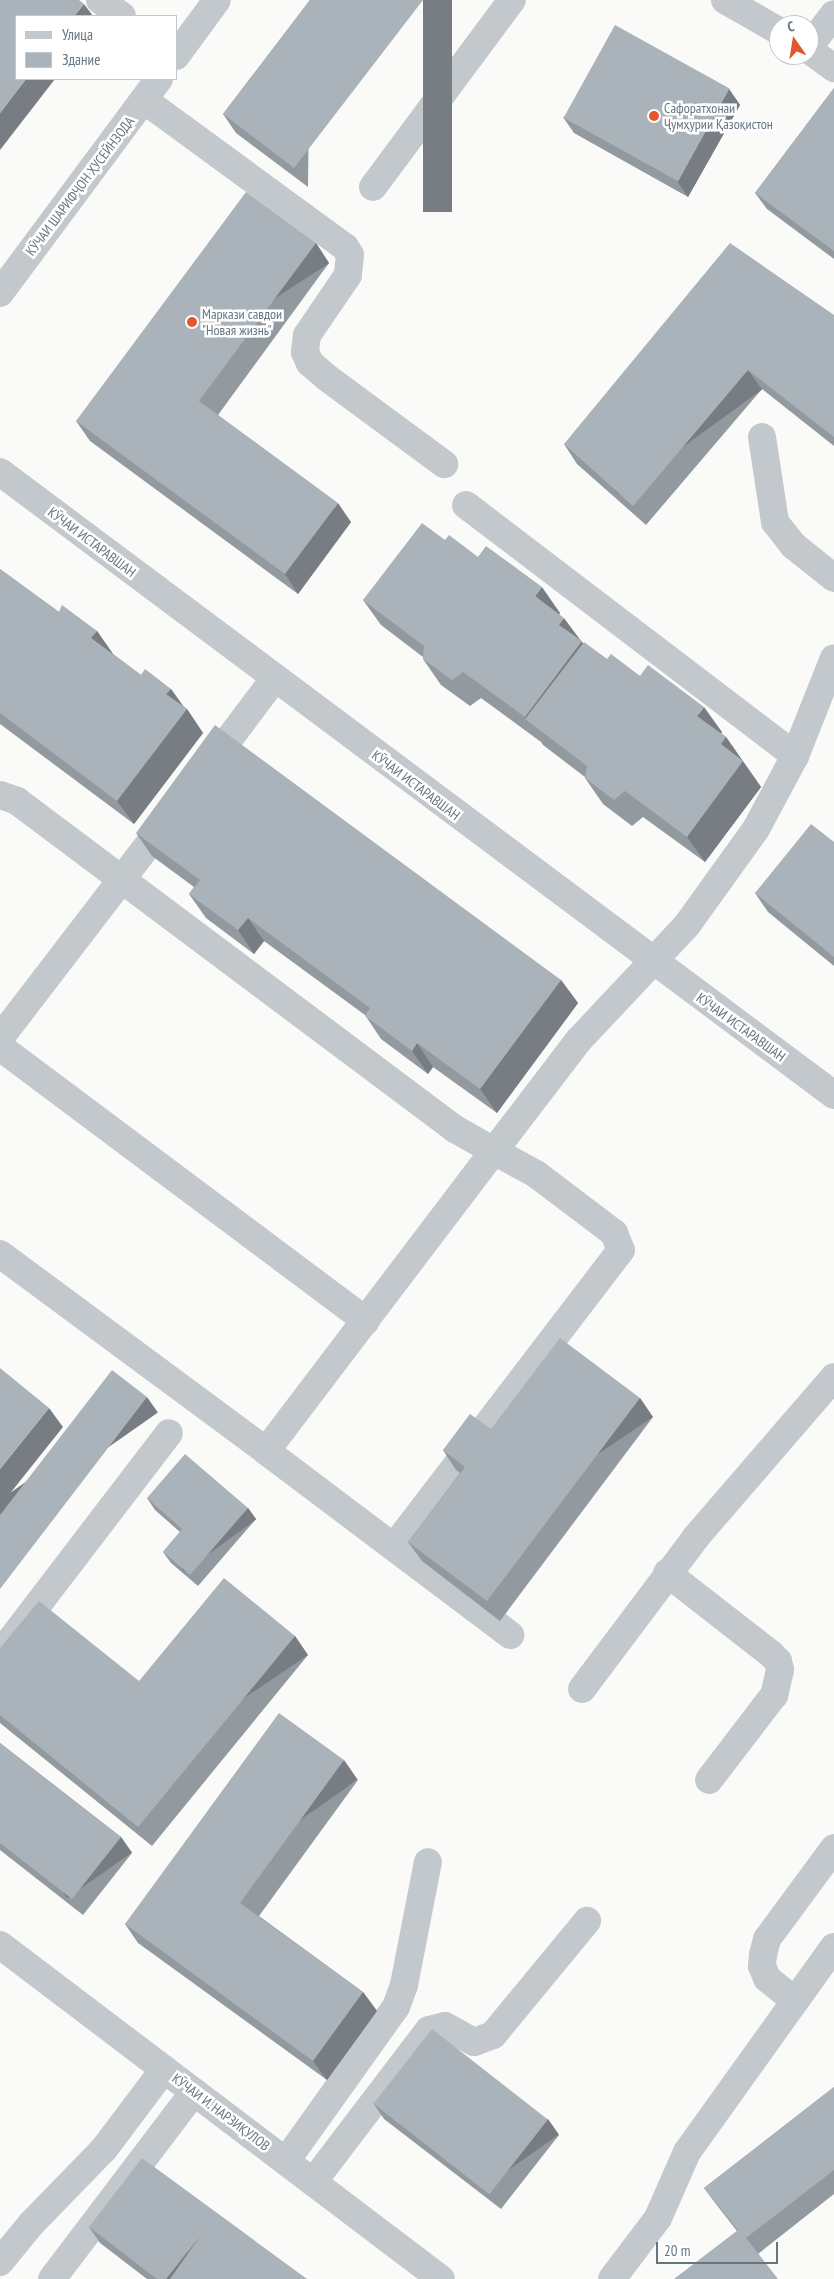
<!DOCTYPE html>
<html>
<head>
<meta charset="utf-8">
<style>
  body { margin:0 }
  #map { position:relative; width:834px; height:2279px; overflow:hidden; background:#fafaf8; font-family:"PT Sans Narrow",sans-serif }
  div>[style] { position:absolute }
  .minor>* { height:28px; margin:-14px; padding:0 14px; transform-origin:14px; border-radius:14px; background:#c3c8cc }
  .wall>* { inset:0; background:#929a9f }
  .shaded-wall>* { inset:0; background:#777d82; transform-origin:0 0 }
  .building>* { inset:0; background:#aab3b9; transform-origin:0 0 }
  .dots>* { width:14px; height:14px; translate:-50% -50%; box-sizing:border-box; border:2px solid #fff; border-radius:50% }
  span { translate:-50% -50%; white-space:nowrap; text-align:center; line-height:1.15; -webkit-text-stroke:5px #fff; paint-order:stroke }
  .poi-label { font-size:14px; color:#657683 }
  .left { translate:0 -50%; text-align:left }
  .street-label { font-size:14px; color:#657683 }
  .legend { position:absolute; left:15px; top:15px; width:162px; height:65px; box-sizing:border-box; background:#fff; border:1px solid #c1c8cd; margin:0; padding:6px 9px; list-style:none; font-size:15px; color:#657683 }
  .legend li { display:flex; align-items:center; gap:10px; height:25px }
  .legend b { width:25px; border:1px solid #c1c8cd }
  .north { position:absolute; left:769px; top:15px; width:50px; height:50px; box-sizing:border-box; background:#fff; border:1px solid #c1c8cd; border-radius:50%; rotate:347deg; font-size:14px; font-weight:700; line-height:20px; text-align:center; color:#657683 }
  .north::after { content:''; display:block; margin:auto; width:18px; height:22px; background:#e4572e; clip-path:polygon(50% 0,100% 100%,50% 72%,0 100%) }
  .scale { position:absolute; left:656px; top:2242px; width:122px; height:22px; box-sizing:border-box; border:2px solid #657683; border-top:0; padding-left:6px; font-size:15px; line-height:18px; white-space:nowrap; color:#657683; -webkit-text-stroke:4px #fff; paint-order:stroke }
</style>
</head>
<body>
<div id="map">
  <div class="minor">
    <i style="left:100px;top:0;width:27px;rotate:36deg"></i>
    <i style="left:725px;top:0;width:62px;rotate:29.9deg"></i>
    <i style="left:809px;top:47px;width:41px;rotate:-52.9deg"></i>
    <i style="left:809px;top:50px;width:31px;rotate:36deg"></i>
    <i style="left:176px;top:56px;width:69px;rotate:-53.8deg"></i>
    <i style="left:144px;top:100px;width:249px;rotate:36.2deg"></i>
    <i style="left:345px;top:247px;width:9px;rotate:58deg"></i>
    <i style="left:350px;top:255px;width:20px;rotate:96deg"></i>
    <i style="left:348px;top:275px;width:73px;rotate:124.3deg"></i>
    <i style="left:307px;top:335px;width:17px;rotate:97deg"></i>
    <i style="left:305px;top:352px;width:12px;rotate:66deg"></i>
    <i style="left:310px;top:363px;width:21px;rotate:41deg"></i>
    <i style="left:326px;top:377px;width:147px;rotate:36.4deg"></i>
    <i style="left:373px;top:187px;width:233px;rotate:-53.4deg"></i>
    <i style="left:0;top:293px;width:267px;rotate:-53.4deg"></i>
    <i style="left:762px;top:437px;width:86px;rotate:81.3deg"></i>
    <i style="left:775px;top:522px;width:31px;rotate:52deg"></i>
    <i style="left:794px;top:546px;width:51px;rotate:38.7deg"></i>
    <i style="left:0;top:472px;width:1041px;rotate:36.76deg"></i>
    <i style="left:466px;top:505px;width:414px;rotate:37.3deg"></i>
    <i style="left:208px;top:767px;width:110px;rotate:-53.1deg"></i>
    <i style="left:0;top:795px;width:18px;rotate:19deg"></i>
    <i style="left:17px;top:801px;width:547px;rotate:36.83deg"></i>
    <i style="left:455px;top:1129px;width:45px;rotate:29.4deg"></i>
    <i style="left:494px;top:1151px;width:140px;rotate:-52.6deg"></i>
    <i style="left:579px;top:1040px;width:158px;rotate:-46.8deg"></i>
    <i style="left:687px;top:925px;width:118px;rotate:-54.3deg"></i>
    <i style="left:756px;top:829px;width:83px;rotate:-61.9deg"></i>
    <i style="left:795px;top:756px;width:105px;rotate:-68.3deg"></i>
    <i style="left:0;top:1038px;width:276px;rotate:-52.5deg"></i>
    <i style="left:0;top:1047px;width:457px;rotate:36.8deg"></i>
    <i style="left:0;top:1254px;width:331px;rotate:36.5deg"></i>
    <i style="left:266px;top:1451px;width:377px;rotate:-52.8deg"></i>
    <i style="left:494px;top:1151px;width:48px;rotate:28.7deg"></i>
    <i style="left:536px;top:1174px;width:98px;rotate:37.1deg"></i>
    <i style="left:614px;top:1233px;width:18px;rotate:68deg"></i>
    <i style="left:621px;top:1250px;width:374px;rotate:127.4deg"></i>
    <i style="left:266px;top:1451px;width:306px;rotate:37deg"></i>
    <i style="left:667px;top:1573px;width:132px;rotate:37.9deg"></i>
    <i style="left:771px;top:1654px;width:10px;rotate:45deg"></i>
    <i style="left:778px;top:1661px;width:9px;rotate:77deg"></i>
    <i style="left:780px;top:1670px;width:26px;rotate:103deg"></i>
    <i style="left:774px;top:1695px;width:107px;rotate:127.4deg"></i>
    <i style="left:0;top:1654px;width:278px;rotate:-52.6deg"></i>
    <i style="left:582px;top:1689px;width:190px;rotate:-53.1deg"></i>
    <i style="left:696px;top:1537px;width:211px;rotate:-49.2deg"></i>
    <i style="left:0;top:1945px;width:553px;rotate:37.14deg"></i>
    <i style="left:795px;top:2001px;width:36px;rotate:-141deg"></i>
    <i style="left:767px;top:1978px;width:13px;rotate:-113deg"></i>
    <i style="left:762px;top:1966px;width:11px;rotate:-85deg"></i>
    <i style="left:763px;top:1955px;width:16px;rotate:-76deg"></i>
    <i style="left:767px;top:1939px;width:113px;rotate:-53.6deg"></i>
    <i style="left:286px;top:2161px;width:189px;rotate:-54.5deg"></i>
    <i style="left:396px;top:2007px;width:23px;rotate:-70deg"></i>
    <i style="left:404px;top:1985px;width:125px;rotate:-79deg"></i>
    <i style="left:313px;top:2182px;width:191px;rotate:-52.7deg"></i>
    <i style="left:429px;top:2030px;width:16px;rotate:-14deg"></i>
    <i style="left:445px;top:2026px;width:33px;rotate:29deg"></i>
    <i style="left:474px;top:2042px;width:20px;rotate:-20deg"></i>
    <i style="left:493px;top:2035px;width:148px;rotate:-50.5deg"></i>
    <i style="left:0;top:2262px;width:49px;rotate:-50.8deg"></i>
    <i style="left:31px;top:2224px;width:105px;rotate:-45.8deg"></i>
    <i style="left:104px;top:2149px;width:100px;rotate:-53.1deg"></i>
    <i style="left:52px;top:2279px;width:235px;rotate:-52.8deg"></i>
    <i style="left:612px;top:2279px;width:76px;rotate:-53deg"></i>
    <i style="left:658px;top:2218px;width:72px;rotate:-66.3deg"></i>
    <i style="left:687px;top:2152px;width:252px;rotate:-54.4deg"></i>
  </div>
  <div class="wall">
    <i style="clip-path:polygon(310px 0,308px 187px,236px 133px,223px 114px)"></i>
    <i style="clip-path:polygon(834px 88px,834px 259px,767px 209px,755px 193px)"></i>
    <i style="clip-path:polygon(729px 89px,740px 105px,688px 197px,574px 133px,563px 117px)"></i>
    <i style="clip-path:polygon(316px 243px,329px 263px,218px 415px,351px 522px,298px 594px,90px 441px,76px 421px)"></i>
    <i style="clip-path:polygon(834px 315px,834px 446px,762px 389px,646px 525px,577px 464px,564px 444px)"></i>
    <i style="clip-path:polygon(445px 540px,478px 557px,560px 613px,559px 614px,583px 643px,607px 659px,640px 676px,722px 732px,721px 733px,726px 737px,761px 787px,705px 862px,643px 817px,632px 826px,603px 804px,585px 778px,585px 777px,543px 745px,541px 742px,481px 698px,470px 706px,441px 685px,423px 659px,423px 657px,381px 625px,363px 600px)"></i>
    <i style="clip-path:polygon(0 569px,59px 612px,97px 631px,113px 654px,141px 675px,171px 689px,183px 706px,187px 709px,203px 733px,134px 824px,0 724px)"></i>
    <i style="clip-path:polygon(136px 833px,561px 980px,578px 1003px,497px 1113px,433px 1067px,428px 1074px,381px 1039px,365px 1015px,264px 941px,254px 954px,206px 918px,189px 894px,194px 887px,152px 856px)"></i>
    <i style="clip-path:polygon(834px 842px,834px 966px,768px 912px,755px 893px)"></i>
    <i style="clip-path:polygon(640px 1398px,653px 1417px,500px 1621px,422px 1561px,408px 1542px,460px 1473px,456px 1470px,443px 1450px,491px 1429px)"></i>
    <i style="clip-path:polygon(147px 1498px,248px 1508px,256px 1519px,198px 1586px,171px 1563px,163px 1552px,180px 1532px,155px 1510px)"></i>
    <i style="clip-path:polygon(295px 1636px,308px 1655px,152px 1846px,0 1723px,0 1648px,139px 1681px)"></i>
    <i style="clip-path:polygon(0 1743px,121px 1837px,132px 1853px,83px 1915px,0 1850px)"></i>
    <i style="clip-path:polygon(358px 1780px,259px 1916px,363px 1992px,377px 2011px,327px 2080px,138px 1943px,125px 1924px)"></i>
    <i style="clip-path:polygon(834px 2087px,834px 2194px,758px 2254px,737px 2231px,716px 2204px,704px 2188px)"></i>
    <i style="clip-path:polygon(373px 2103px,559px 2135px,501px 2209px,384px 2119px)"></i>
    <i style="clip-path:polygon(89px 2227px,307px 2279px,147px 2279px,100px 2243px)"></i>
  </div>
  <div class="shaded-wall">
    <i style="left:423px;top:0;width:29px;height:212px"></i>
    <i style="clip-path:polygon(84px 4px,93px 16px,74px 16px)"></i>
    <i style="clip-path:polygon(26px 79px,55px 79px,0 150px,0 113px)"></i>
    <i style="clip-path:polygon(729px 89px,740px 105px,688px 197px,677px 181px)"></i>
    <i style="left:316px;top:243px;width:24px;height:197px;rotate:57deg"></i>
    <i style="left:748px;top:370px;width:24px;height:178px;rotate:54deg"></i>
    <i style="clip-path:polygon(338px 503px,351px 522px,298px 594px,285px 574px)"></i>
    <i style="clip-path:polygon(542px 587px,560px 613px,553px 622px,535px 596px)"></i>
    <i style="clip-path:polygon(564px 618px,600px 667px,527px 721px,525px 717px,559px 625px)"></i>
    <i style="clip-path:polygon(97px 631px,113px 654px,91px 638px)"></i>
    <i style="clip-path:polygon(171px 689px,186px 710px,187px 709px,203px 733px,134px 824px,117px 801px,166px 694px)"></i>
    <i style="clip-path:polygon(704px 707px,722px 732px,715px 741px,697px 716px)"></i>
    <i style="clip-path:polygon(726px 737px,761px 787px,705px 862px,687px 837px,721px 744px)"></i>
    <i style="clip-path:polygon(248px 918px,264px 941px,254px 954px,238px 930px)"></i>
    <i style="clip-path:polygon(561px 980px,578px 1003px,497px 1113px,480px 1089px)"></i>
    <i style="clip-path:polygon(417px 1043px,433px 1067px,428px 1074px,412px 1051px)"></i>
    <i style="left:147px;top:1397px;width:19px;height:242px;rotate:55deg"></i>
    <i style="left:640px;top:1398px;width:23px;height:254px;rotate:56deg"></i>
    <i style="clip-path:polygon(49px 1408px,63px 1427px,0 1506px,0 1469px)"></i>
    <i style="left:248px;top:1508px;width:14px;height:89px;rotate:54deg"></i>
    <i style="left:295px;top:1636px;width:23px;height:247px;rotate:56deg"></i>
    <i style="left:344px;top:1760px;width:24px;height:177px;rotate:55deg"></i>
    <i style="left:121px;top:1837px;width:19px;height:79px;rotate:55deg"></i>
    <i style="clip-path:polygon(363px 1992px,377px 2011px,327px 2080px,313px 2061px)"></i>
    <i style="left:548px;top:2119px;width:19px;height:94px;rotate:55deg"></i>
    <i style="clip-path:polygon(203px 2232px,190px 2279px,166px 2279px)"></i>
  </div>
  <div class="building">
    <i style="clip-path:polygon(0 0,79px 0,84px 4px,74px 16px,16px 16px,16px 79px,26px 79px,0 113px)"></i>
    <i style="clip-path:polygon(310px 0,423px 0,294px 168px,223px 114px)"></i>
    <i style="left:615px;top:25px;width:131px;height:106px;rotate:29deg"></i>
    <i style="clip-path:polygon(834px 88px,834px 251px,755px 193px)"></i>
    <i style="clip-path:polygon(246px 192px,316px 243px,199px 401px,338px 503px,285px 574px,76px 421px)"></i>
    <i style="clip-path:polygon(730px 243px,834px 315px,834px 437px,748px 370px,633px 506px,564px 444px)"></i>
    <i style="clip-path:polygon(422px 523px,445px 540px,449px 535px,478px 557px,486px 546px,542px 587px,535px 596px,564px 618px,559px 625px,582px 641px,525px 717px,463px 672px,452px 680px,423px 659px,424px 646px,363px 600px)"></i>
    <i style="clip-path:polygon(0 569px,59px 612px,62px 605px,97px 631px,91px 638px,141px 675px,145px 669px,171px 689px,166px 694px,187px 709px,117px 801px,0 713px)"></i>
    <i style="clip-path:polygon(584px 642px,607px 659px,611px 654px,640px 676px,648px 665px,704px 707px,697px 716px,726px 737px,721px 744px,743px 761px,687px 837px,625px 791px,614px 800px,585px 778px,587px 766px,525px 719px)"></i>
    <i style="clip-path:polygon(215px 725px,561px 980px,480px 1089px,417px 1043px,412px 1051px,365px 1016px,370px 1008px,248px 918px,238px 930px,189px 894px,200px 880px,136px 833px)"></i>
    <i style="clip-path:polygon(811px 824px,834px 842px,834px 957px,755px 893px)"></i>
    <i style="clip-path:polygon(560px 1338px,640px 1398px,487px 1601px,408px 1542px,465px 1467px,443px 1450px,470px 1414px,491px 1429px)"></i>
    <i style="clip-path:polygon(0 1368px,49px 1408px,0 1469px)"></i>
    <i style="clip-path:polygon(112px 1370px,147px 1397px,0 1589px,0 1515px)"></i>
    <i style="clip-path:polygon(185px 1454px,248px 1508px,190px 1575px,163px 1552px,182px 1529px,147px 1498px)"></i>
    <i style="clip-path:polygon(224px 1578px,295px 1636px,138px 1827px,0 1715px,0 1648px,39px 1601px,139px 1681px)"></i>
    <i style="clip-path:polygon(279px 1713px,344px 1760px,240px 1903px,363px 1992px,313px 2061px,125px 1924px)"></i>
    <i style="clip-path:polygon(0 1743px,121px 1837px,72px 1899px,0 1843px)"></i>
    <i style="left:432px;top:2029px;width:147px;height:95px;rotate:38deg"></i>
    <i style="clip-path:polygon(834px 2087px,834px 2170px,746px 2238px,778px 2279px,674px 2279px,738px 2230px,704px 2188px)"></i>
    <i style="clip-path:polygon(142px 2158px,307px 2279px,170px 2279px,203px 2232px,166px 2279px,157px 2279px,89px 2227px)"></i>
  </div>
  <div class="dots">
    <i style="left:654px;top:116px;background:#e4572e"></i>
    <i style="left:192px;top:322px;background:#e4572e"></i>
  </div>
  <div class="poi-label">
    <span class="left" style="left:664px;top:116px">Сафоратхонаи<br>Ҷумҳурии Қазоқистон</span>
    <span class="left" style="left:202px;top:322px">Маркази савдои<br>"Новая жизнь"</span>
  </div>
  <div class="street-label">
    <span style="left:80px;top:186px;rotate:-53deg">КӮЧАИ ШАРИФҶОН ҲУСЕЙНЗОДА</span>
    <span style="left:92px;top:542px;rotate:37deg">КӮЧАИ ИСТАРАВШАН</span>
    <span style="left:416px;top:785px;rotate:37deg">КӮЧАИ ИСТАРАВШАН</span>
    <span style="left:741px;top:1027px;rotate:36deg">КӮЧАИ ИСТАРАВШАН</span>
    <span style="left:221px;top:2112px;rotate:37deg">КӮЧАИ И. НАРЗИҚУЛОВ</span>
  </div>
  <ul class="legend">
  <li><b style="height:6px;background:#c3c8cc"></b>Улица</li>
  <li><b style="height:14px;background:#aab3b9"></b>Здание</li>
  </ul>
  <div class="north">С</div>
  <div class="scale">20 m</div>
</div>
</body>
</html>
